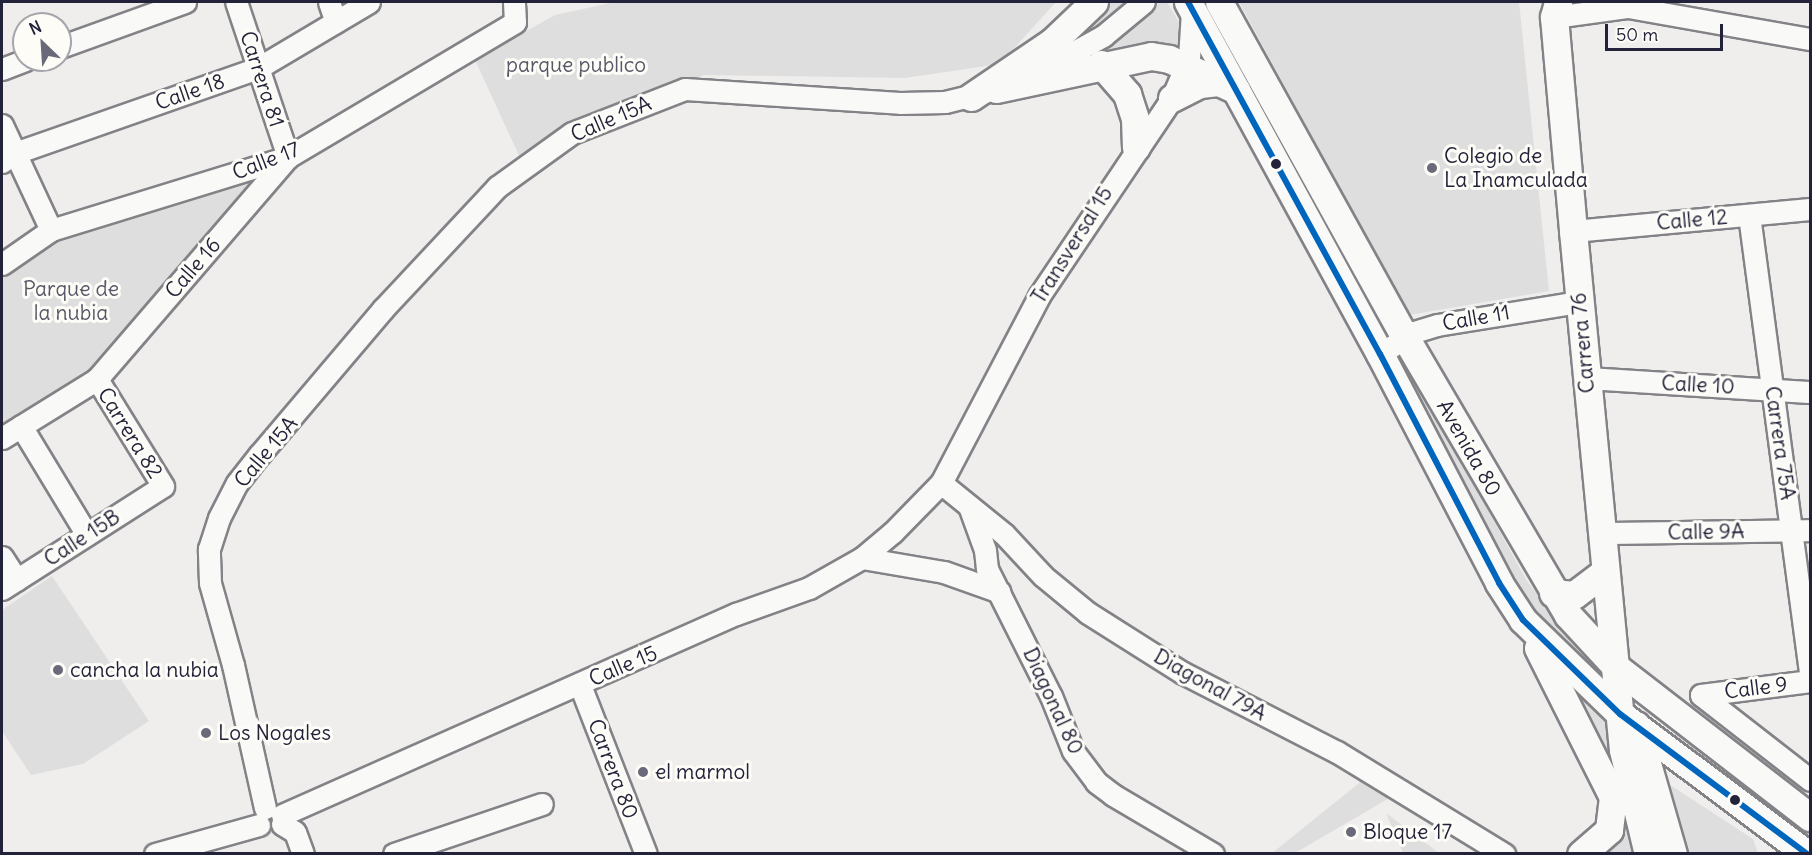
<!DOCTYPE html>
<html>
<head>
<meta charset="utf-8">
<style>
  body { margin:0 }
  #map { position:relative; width:1812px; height:855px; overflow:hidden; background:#efeeed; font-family:Delius,sans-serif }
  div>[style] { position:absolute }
  .built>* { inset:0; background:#dfdede }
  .roads { filter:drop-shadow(2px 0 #838287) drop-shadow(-2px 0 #838287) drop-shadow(0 2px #838287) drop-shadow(0 -2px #838287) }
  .minor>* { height:21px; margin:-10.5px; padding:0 10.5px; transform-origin:10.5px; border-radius:10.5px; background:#f9f9f7 }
  .major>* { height:27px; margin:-13.5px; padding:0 13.5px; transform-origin:13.5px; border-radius:13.5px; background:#f9f9f7 }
  .bus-1>* { height:6px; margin:-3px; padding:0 3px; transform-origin:3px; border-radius:3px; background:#0065bd }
  .dots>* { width:16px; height:16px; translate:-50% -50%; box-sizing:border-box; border:3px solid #fdfcf7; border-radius:50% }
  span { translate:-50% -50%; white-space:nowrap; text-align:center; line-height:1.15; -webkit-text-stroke:6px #fdfcf7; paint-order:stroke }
  .park-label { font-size:21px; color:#575768 }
  .street-label { font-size:21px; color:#22223b }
  .poi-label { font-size:21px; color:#22223b }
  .left { translate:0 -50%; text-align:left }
  .frame { position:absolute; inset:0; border:3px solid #22223b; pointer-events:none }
  .north { position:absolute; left:12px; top:12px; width:60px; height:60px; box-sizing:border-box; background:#fdfcf7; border:2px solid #a5a5ac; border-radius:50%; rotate:335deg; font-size:16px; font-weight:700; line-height:24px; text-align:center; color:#22223b }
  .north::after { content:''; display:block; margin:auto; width:21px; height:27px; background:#6a6979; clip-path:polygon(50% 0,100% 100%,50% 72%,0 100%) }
  .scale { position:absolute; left:1605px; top:24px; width:118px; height:27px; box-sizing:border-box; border:3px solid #22223b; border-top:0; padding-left:8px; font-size:18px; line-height:21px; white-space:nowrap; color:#22223b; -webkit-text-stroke:4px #fdfcf7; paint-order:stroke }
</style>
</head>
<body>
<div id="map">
  <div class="built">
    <i style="clip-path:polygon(615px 2px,1056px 2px,1000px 64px,905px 78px,704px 75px,560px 127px,522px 162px,475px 60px,555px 15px)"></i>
    <i style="clip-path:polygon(1103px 2px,1130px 2px,1096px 32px,1061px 53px)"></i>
    <i style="clip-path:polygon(1159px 2px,1167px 2px,1180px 24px,1182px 38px,1177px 56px,1069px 67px,1124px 35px)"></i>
    <i style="clip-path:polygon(1239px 2px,1519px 2px,1549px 291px,1409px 315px)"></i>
    <i style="clip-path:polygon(288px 157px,97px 379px,2px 438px,2px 264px,51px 230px)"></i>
    <i style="clip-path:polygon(1404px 358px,1527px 581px,1565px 629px,1590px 652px,1592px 674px,1528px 610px,1393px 363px)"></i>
    <i style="clip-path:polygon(52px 576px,149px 721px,83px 764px,31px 775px,2px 731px,2px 610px)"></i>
    <i style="clip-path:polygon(1563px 685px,1606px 719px,1615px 772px)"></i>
    <i style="clip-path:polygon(1675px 726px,1810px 829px,1810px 848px,1674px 745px)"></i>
    <i style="clip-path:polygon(1364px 779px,1393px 796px,1295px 853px,1271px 854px)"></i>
    <i style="clip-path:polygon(1664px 781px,1753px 839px,1758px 853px,1683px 853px)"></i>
    <i style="clip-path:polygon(1624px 801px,1637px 853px,1598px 854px)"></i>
    <i style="clip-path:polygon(1386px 813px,1439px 853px,1403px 853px)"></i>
  </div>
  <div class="roads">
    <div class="minor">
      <i style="left:329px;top:2px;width:21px;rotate:71deg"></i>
      <i style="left:1554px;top:17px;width:75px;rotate:-7.7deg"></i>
      <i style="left:1628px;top:7px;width:185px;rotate:10deg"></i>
      <i style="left:60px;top:47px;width:133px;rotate:-19.8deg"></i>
      <i style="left:2px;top:69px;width:25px;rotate:-21deg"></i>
      <i style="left:1036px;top:73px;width:77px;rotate:-28.9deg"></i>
      <i style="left:1103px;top:36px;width:53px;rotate:-39.7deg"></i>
      <i style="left:2px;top:125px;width:116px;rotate:65deg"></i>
      <i style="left:2px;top:162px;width:16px;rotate:-35deg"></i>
      <i style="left:15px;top:153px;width:257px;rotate:-19.3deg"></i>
      <i style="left:258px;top:68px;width:129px;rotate:-30.7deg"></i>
      <i style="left:1749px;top:215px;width:460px;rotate:82.4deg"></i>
      <i style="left:1573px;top:231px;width:238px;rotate:-5.3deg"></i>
      <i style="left:2px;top:264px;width:60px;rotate:-34.8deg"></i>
      <i style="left:51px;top:230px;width:248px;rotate:-17.1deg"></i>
      <i style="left:288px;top:157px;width:264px;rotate:-30.7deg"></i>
      <i style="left:515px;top:22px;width:20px;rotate:-93deg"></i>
      <i style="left:1380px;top:354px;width:40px;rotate:-32.9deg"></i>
      <i style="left:1414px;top:332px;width:24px;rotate:-17deg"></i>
      <i style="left:1437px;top:325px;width:144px;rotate:-9.2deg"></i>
      <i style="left:1586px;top:378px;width:224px;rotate:3.6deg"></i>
      <i style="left:21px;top:426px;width:127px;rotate:58.8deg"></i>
      <i style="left:2px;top:438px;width:112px;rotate:-31.8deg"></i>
      <i style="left:97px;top:379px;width:293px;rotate:-49.3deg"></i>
      <i style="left:288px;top:157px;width:163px;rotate:-108.5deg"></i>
      <i style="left:941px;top:483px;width:81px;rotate:39deg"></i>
      <i style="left:1004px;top:534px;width:57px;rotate:47.1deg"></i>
      <i style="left:1043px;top:576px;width:58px;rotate:39.4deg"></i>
      <i style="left:1088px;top:613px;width:112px;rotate:32.3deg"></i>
      <i style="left:1183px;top:673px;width:173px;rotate:27.2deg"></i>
      <i style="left:1337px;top:752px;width:196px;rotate:31.4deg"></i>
      <i style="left:969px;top:506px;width:47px;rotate:70deg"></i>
      <i style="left:985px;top:550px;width:19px;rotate:84deg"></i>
      <i style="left:987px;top:569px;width:142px;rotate:63.3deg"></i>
      <i style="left:1051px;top:696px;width:59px;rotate:68.2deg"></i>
      <i style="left:1073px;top:751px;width:39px;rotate:53deg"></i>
      <i style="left:1096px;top:782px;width:21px;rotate:37deg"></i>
      <i style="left:1113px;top:795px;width:116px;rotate:30.5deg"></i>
      <i style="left:1601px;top:533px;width:209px;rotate:-0.8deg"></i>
      <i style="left:2px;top:557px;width:27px;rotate:57deg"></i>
      <i style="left:862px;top:558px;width:83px;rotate:9.7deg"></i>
      <i style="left:944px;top:572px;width:59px;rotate:19.7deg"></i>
      <i style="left:2px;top:589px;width:191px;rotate:-32.6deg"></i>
      <i style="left:163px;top:486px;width:126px;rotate:-121.7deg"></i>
      <i style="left:580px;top:685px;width:181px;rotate:68.7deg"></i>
      <i style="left:1701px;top:695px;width:138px;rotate:37.9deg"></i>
      <i style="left:1701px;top:695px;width:110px;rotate:-7.3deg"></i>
      <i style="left:265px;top:808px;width:147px;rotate:-102.6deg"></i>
      <i style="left:233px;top:665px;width:85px;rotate:-105.7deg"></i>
      <i style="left:210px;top:583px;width:34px;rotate:-92deg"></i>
      <i style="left:209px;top:549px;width:33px;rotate:-72deg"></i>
      <i style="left:219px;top:518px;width:39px;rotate:-63deg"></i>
      <i style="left:237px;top:483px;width:37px;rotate:-52deg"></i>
      <i style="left:260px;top:454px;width:190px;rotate:-49.7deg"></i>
      <i style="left:383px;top:309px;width:167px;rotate:-46.9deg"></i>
      <i style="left:497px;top:187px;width:92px;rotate:-35.8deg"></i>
      <i style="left:572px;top:133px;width:121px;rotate:-21.3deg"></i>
      <i style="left:685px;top:89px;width:215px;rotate:3.7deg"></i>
      <i style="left:900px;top:103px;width:45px;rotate:-1.3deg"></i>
      <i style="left:945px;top:102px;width:41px;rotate:-14deg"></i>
      <i style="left:282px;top:815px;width:497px;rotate:-23.9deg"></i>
      <i style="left:736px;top:614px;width:77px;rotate:-19.6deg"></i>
      <i style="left:809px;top:588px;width:61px;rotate:-29.5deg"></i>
      <i style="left:862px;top:558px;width:40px;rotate:-40deg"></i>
      <i style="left:893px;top:532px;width:69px;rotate:-45.6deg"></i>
      <i style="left:941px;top:483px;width:211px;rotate:-62.3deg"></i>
      <i style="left:1039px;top:296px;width:239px;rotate:-56.1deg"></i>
      <i style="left:1172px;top:98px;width:43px;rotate:-67deg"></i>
      <i style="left:1189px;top:58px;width:46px;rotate:-86.3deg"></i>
      <i style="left:282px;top:824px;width:15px;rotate:32deg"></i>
      <i style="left:295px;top:832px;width:23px;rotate:70deg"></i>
      <i style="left:155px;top:854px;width:108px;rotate:-15.6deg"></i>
      <i style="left:394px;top:854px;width:156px;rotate:-18.7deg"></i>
    </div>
    <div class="major">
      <i style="left:1188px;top:2px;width:401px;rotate:61.4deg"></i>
      <i style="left:1380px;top:354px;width:258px;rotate:62.5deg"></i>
      <i style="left:1499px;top:583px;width:44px;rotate:57deg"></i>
      <i style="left:1523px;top:620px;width:135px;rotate:44.1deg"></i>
      <i style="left:1620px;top:714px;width:234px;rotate:36.8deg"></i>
      <i style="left:1219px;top:2px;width:383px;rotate:61deg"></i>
      <i style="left:1405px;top:337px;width:322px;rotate:59.6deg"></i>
      <i style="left:1568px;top:615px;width:72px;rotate:47.2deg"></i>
      <i style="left:1617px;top:668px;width:244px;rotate:37.7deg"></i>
      <i style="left:1558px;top:2px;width:16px;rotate:105deg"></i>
      <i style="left:1554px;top:17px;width:215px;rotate:84.9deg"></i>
      <i style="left:1573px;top:231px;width:521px;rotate:84.5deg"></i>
      <i style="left:1623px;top:750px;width:107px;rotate:76.5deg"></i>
      <i style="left:1101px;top:64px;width:40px;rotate:49deg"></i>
      <i style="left:1127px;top:94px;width:26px;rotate:72deg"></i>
      <i style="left:1135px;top:119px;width:28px;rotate:88deg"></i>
      <i style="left:996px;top:89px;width:158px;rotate:-12deg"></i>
      <i style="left:1151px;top:56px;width:18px;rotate:9deg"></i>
      <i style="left:1169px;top:59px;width:74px;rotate:24.8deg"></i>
      <i style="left:971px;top:97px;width:98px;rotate:-34.2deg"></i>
      <i style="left:1052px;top:42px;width:58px;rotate:-43.6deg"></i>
      <i style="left:1172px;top:98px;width:31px;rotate:-27deg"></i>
      <i style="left:1200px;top:84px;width:18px;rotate:-6deg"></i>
      <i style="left:1553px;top:593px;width:21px;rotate:5deg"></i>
      <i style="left:1574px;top:595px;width:39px;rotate:-37deg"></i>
      <i style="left:1538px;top:648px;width:167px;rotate:63.3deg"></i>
      <i style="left:1613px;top:797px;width:33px;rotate:97deg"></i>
      <i style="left:1609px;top:830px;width:37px;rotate:139deg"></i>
      <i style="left:1636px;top:725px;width:134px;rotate:74deg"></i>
    </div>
  </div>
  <div class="bus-1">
    <i style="left:1188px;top:2px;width:401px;rotate:61.4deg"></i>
    <i style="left:1380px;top:354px;width:258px;rotate:62.5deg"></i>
    <i style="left:1499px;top:583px;width:44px;rotate:57deg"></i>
    <i style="left:1523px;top:620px;width:135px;rotate:44.1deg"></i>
    <i style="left:1620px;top:714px;width:234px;rotate:36.8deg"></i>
  </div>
  <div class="dots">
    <i style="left:1276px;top:164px;background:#22223b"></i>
    <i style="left:1432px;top:168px;background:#6a6979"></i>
    <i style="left:58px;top:670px;background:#6a6979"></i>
    <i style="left:206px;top:733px;background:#6a6979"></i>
    <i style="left:643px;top:772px;background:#6a6979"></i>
    <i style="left:1735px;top:800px;background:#22223b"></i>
    <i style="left:1351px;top:832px;background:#6a6979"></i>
  </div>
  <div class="park-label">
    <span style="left:576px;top:65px">parque publico</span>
    <span style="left:71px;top:301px">Parque de<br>la nubia</span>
  </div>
  <div class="street-label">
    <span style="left:262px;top:79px;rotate:72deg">Carrera 81</span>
    <span style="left:190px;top:92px;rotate:-19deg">Calle 18</span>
    <span style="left:611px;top:119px;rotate:-23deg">Calle 15A</span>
    <span style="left:266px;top:161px;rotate:-21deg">Calle 17</span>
    <span style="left:1692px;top:220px;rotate:-5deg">Calle 12</span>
    <span style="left:1072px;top:245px;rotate:-58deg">Transversal 15</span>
    <span style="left:193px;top:268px;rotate:-49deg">Calle 16</span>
    <span style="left:1476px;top:318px;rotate:-10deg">Calle 11</span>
    <span style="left:1583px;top:343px;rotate:-95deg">Carrera 76</span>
    <span style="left:1698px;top:385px;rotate:3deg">Calle 10</span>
    <span style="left:130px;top:433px;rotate:58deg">Carrera 82</span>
    <span style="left:1780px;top:443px;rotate:82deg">Carrera 75A</span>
    <span style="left:1469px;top:448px;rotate:60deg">Avenida 80</span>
    <span style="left:266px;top:452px;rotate:-50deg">Calle 15A</span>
    <span style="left:1706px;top:532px;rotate:-1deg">Calle 9A</span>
    <span style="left:82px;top:538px;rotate:-33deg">Calle 15B</span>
    <span style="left:623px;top:666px;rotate:-23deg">Calle 15</span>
    <span style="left:1210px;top:685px;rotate:29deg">Diagonal 79A</span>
    <span style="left:1756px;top:688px;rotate:-7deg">Calle 9</span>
    <span style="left:1053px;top:701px;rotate:65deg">Diagonal 80</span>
    <span style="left:613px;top:769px;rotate:69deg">Carrera 80</span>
  </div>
  <div class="poi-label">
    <span class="left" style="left:1444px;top:168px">Colegio de<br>La Inamculada</span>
    <span class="left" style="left:70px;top:670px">cancha la nubia</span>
    <span class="left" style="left:218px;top:733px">Los Nogales</span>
    <span class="left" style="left:655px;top:772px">el marmol</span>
    <span class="left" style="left:1363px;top:832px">Bloque 17</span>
  </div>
  <div class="frame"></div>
  <div class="north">N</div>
  <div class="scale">50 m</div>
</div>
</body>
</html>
